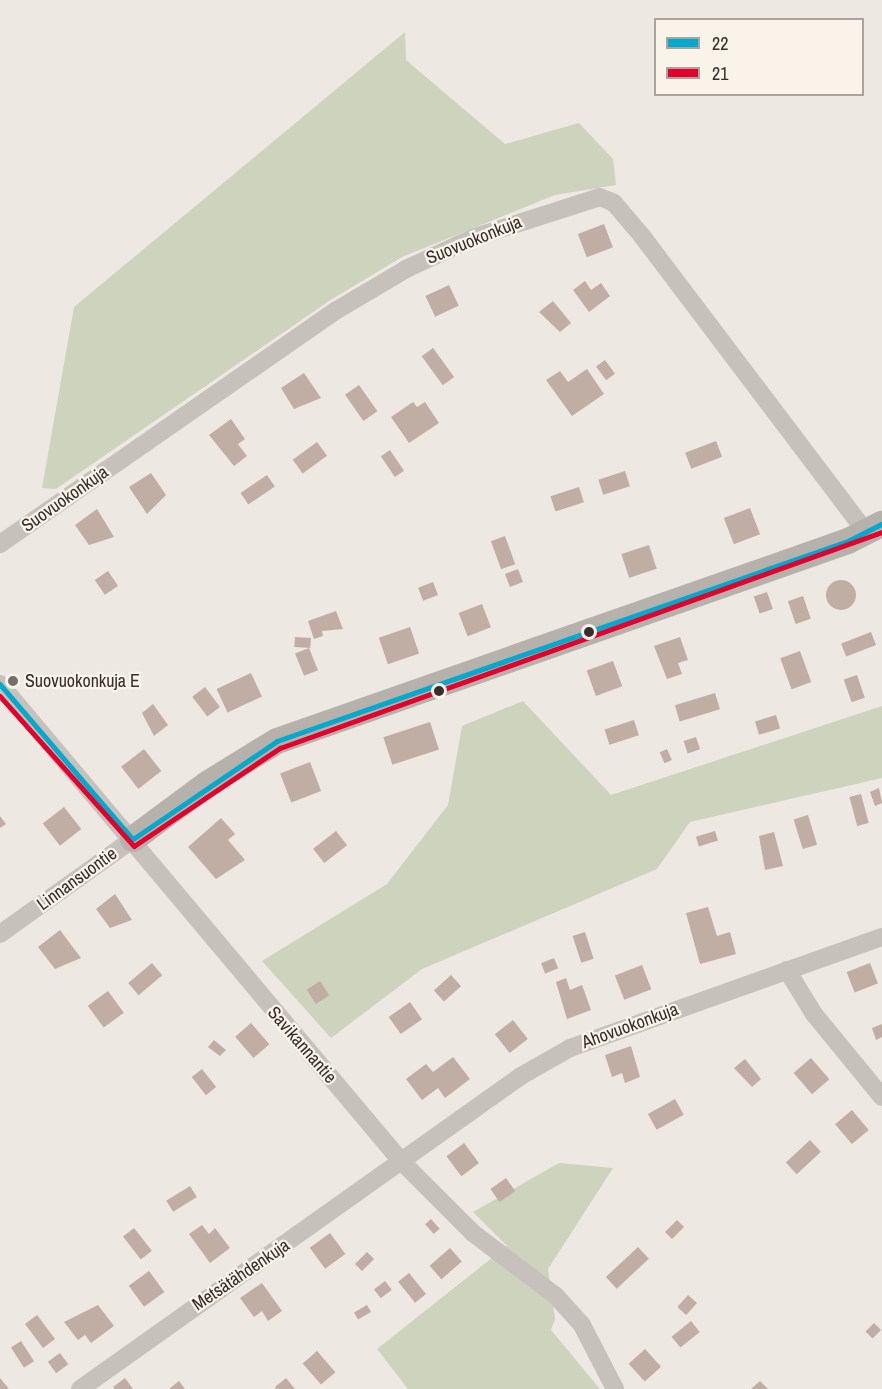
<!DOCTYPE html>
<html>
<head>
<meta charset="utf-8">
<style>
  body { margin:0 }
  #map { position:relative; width:882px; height:1389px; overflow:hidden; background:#eee8e2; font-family:"Archivo Narrow",sans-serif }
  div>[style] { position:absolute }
  .green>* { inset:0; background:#ced3bd }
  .building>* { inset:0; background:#c0ada4; transform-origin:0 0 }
  .round { border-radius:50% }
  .street>* { height:18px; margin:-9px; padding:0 9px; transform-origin:9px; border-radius:9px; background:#c7c1bb }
  .secondary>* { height:26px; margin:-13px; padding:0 13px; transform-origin:13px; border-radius:13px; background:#b7b1ac }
  .bus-1>* { height:4.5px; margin:-2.25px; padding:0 2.25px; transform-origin:2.25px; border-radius:2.25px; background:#00a9ce }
  .bus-2>* { height:4.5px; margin:-2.25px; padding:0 2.25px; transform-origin:2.25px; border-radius:2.25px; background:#e4002b }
  .dots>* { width:16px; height:16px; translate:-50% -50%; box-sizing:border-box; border:3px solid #f9f3ea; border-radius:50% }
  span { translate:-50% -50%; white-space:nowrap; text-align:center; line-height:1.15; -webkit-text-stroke:4.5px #f9f3ea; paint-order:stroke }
  .street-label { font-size:18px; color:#372e29 }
  .poi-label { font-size:18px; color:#372e29 }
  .left { translate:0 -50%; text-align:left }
  .legend { position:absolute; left:654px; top:18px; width:210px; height:78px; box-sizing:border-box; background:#f9f3ea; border:2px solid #aba49d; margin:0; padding:8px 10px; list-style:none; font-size:18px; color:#372e29 }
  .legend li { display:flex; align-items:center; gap:12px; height:30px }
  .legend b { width:30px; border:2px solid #aba49d }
</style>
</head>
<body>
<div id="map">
  <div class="green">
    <i style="clip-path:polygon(405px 32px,406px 60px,505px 144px,579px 123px,613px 159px,616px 185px,555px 195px,402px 257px,329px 301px,56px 489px,42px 488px,74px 307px)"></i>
    <i style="clip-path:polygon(523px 701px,611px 795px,882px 706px,882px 778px,690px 822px,657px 869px,422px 969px,331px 1038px,262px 961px,387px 884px,448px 805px,462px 726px)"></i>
    <i style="clip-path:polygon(559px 1163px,613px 1168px,548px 1269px,555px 1319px,551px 1330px,600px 1389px,408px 1389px,377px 1349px,507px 1246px,473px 1212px)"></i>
  </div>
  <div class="building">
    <i style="left:604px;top:224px;width:25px;height:28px;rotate:69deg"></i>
    <i style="clip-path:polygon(585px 281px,591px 290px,601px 283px,610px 296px,589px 312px,573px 290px)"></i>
    <i style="left:449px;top:285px;width:23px;height:26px;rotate:65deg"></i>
    <i style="clip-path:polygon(553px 301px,571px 323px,560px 332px,539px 312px)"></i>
    <i style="left:433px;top:348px;width:36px;height:14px;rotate:54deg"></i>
    <i style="left:605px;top:360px;width:17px;height:11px;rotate:54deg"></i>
    <i style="clip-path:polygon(587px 369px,604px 394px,572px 416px,546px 380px,560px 371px,568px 382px)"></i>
    <i style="clip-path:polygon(304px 373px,321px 398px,294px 409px,281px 388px)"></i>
    <i style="left:359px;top:385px;width:32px;height:17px;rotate:55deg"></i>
    <i style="clip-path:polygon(413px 402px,417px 407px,425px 402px,439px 423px,409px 443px,391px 417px)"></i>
    <i style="clip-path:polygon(231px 419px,245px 439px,238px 444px,247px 456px,234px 466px,209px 435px)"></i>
    <i style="left:716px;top:441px;width:17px;height:33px;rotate:69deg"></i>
    <i style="left:317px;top:442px;width:17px;height:30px;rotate:54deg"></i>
    <i style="left:390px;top:450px;width:25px;height:11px;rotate:56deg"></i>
    <i style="left:625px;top:471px;width:16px;height:28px;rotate:72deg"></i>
    <i style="clip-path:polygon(151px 473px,166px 495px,147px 514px,129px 487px)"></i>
    <i style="left:267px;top:475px;width:14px;height:32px;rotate:56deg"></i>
    <i style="left:579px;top:487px;width:16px;height:30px;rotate:72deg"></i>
    <i style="left:750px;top:508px;width:28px;height:28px;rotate:69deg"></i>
    <i style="clip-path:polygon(97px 509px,114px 537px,89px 545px,75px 525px)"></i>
    <i style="left:505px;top:536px;width:30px;height:15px;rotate:70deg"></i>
    <i style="left:649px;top:545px;width:25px;height:29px;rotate:72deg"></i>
    <i style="left:518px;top:569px;width:14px;height:14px;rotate:69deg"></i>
    <i style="left:108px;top:571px;width:18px;height:16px;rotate:56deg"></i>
    <i class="round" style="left:826px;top:580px;width:30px;height:30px"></i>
    <i style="left:433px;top:582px;width:14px;height:16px;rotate:69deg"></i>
    <i style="left:767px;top:592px;width:18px;height:14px;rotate:71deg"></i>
    <i style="left:803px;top:596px;width:24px;height:16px;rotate:71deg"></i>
    <i style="left:482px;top:604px;width:25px;height:25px;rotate:69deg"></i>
    <i style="clip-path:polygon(336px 611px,343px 629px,322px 631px,323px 636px,314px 639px,308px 621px)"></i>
    <i style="left:410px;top:627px;width:28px;height:33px;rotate:71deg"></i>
    <i style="left:871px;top:632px;width:14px;height:32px;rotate:69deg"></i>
    <i style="left:295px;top:637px;width:16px;height:10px;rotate:4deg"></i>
    <i style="clip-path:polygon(680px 637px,688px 660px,678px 663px,682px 674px,667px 679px,654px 646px)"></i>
    <i style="left:309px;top:648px;width:24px;height:15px;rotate:68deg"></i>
    <i style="left:800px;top:651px;width:33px;height:21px;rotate:70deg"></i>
    <i style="left:613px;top:661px;width:27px;height:28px;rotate:70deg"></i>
    <i style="left:251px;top:673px;width:26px;height:38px;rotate:65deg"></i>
    <i style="left:857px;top:675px;width:24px;height:14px;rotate:71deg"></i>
    <i style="left:205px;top:687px;width:25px;height:16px;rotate:53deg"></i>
    <i style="left:715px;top:693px;width:17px;height:42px;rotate:73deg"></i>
    <i style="clip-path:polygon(153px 704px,168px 725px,154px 736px,142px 713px)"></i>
    <i style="left:776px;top:715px;width:14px;height:22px;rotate:73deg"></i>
    <i style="left:634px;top:720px;width:16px;height:31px;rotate:72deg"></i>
    <i style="left:430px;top:722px;width:29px;height:49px;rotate:72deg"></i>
    <i style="left:696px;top:737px;width:13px;height:13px;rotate:72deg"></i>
    <i style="left:144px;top:749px;width:28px;height:29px;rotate:52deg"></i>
    <i style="left:667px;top:749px;width:12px;height:8px;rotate:66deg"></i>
    <i style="left:310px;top:762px;width:31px;height:32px;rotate:69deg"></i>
    <i style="clip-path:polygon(879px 788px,882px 803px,875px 806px,870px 792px)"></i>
    <i style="left:861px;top:794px;width:30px;height:12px;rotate:75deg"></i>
    <i style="left:64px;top:807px;width:28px;height:27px;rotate:52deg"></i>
    <i style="left:808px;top:815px;width:31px;height:15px;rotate:73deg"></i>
    <i style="clip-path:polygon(0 816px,6px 824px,0 828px)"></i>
    <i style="clip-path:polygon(221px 818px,235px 834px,228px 840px,245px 860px,216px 879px,188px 847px)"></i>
    <i style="left:336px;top:831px;width:18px;height:29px;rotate:52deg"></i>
    <i style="left:715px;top:831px;width:10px;height:20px;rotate:73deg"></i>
    <i style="clip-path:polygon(774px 832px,783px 866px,765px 870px,759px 836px)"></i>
    <i style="clip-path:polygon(115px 894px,132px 920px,110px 928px,96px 909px)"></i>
    <i style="clip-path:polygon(708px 907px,717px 936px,730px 932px,736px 954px,700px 964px,686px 913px)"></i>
    <i style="clip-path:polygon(60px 930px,81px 958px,55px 969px,38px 947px)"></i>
    <i style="left:585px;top:932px;width:28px;height:13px;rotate:72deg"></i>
    <i style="left:554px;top:958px;width:11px;height:14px;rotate:68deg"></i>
    <i style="left:152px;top:963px;width:16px;height:31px;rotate:50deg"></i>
    <i style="left:870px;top:963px;width:22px;height:25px;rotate:69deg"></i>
    <i style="left:642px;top:965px;width:26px;height:29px;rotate:69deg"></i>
    <i style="left:451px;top:975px;width:15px;height:23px;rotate:48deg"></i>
    <i style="clip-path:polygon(566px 978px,570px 990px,582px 985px,591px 1010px,567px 1019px,556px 982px)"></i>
    <i style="left:320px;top:981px;width:17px;height:16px;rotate:57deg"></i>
    <i style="left:108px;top:991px;width:27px;height:25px;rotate:54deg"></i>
    <i style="left:410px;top:1002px;width:21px;height:26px;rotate:55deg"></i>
    <i style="left:513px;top:1020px;width:24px;height:23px;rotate:52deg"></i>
    <i style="left:251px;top:1023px;width:28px;height:21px;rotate:49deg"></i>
    <i style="clip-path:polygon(882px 1024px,882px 1037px,876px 1040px,872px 1028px)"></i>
    <i style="clip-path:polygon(214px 1040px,226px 1050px,220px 1056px,208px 1047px)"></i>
    <i style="clip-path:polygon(631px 1046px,640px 1077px,625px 1083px,622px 1073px,612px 1077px,605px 1055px)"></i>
    <i style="clip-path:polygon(453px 1057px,470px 1079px,445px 1098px,438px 1088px,422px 1100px,406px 1079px,426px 1064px,433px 1072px)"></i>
    <i style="left:811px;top:1058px;width:28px;height:23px;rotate:49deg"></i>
    <i style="clip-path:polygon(745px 1059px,761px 1079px,752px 1087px,734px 1068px)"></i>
    <i style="left:202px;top:1069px;width:23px;height:13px;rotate:52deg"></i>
    <i style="left:675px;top:1099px;width:18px;height:31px;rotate:61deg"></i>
    <i style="left:852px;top:1110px;width:26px;height:22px;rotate:50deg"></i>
    <i style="left:810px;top:1140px;width:16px;height:33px;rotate:47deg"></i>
    <i style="left:464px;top:1143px;width:25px;height:22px;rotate:53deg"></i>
    <i style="left:506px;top:1178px;width:16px;height:19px;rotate:55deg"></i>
    <i style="left:190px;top:1186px;width:13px;height:28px;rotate:58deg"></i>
    <i style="left:431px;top:1219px;width:13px;height:8px;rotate:48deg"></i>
    <i style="left:677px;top:1220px;width:10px;height:17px;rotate:45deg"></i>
    <i style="clip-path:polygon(202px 1225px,209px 1234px,215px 1228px,230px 1248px,210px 1263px,189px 1234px)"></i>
    <i style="left:134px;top:1228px;width:29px;height:14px;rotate:52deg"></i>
    <i style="left:330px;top:1233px;width:26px;height:25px;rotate:54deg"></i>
    <i style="left:638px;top:1247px;width:16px;height:44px;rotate:47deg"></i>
    <i style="left:450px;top:1248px;width:18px;height:27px;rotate:49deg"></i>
    <i style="left:367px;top:1252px;width:10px;height:17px;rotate:45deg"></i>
    <i style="left:149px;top:1271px;width:26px;height:25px;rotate:54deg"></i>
    <i style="left:409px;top:1273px;width:27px;height:14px;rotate:51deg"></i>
    <i style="left:385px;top:1281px;width:11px;height:14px;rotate:52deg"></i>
    <i style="clip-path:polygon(262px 1283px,282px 1311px,268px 1321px,262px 1311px,254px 1317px,240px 1298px)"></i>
    <i style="left:688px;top:1295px;width:12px;height:16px;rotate:42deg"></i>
    <i style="clip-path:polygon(98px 1305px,114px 1326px,91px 1343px,85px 1335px,78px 1340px,64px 1322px)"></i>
    <i style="left:367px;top:1305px;width:8px;height:15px;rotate:60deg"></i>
    <i style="left:37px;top:1315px;width:30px;height:15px;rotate:53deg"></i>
    <i style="left:691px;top:1321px;width:14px;height:25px;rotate:51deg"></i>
    <i style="left:874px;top:1323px;width:10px;height:12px;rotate:45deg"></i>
    <i style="left:21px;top:1341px;width:24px;height:12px;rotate:57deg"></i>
    <i style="left:645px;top:1349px;width:24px;height:22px;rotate:48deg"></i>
    <i style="left:317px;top:1351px;width:28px;height:19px;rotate:49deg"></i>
    <i style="left:60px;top:1353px;width:14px;height:15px;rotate:54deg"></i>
    <i style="clip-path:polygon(0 1378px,9px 1389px,0 1389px)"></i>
    <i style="clip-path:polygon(125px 1378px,133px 1389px,115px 1389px,113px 1387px)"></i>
    <i style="clip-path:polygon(286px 1378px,295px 1389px,276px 1389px,275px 1387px)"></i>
    <i style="clip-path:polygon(179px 1381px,185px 1389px,169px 1389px)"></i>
    <i style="clip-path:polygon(760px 1381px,768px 1389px,751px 1389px)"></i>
  </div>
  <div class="street">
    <i style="left:0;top:544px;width:410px;rotate:-34.8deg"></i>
    <i style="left:337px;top:310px;width:80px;rotate:-30.7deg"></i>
    <i style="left:406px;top:269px;width:76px;rotate:-24.9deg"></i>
    <i style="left:475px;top:237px;width:131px;rotate:-17.7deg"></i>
    <i style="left:600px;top:197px;width:15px;rotate:23deg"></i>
    <i style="left:614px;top:203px;width:43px;rotate:49.7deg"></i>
    <i style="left:642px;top:236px;width:373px;rotate:52.9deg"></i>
    <i style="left:0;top:684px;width:623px;rotate:49.95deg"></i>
    <i style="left:401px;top:1161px;width:102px;rotate:45deg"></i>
    <i style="left:473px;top:1233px;width:104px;rotate:37.2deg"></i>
    <i style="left:556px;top:1296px;width:39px;rotate:48deg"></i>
    <i style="left:582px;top:1325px;width:72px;rotate:62.7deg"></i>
    <i style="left:0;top:934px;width:163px;rotate:-35.5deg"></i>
    <i style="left:787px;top:970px;width:52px;rotate:58.5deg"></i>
    <i style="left:814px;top:1014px;width:107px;rotate:50.7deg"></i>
    <i style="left:80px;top:1389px;width:541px;rotate:-35.37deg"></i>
    <i style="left:521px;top:1076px;width:56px;rotate:-29.7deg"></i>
    <i style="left:570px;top:1048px;width:331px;rotate:-19.6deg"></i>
  </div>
  <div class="secondary">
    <i style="left:133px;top:839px;width:92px;rotate:-36.6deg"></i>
    <i style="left:207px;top:784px;width:82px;rotate:-31.6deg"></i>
    <i style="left:277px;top:741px;width:605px;rotate:-19.3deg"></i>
    <i style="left:848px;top:541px;width:38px;rotate:-27deg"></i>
  </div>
  <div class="bus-1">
    <i style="left:0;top:684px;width:204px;rotate:49.4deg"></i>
    <i style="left:133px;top:839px;width:174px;rotate:-34.2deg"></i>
    <i style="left:277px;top:741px;width:605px;rotate:-19.3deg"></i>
    <i style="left:848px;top:541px;width:38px;rotate:-27deg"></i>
  </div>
  <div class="bus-2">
    <i style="left:0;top:696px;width:201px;rotate:48.2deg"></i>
    <i style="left:134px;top:846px;width:176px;rotate:-33.9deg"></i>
    <i style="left:280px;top:748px;width:640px;rotate:-19.74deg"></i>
  </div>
  <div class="dots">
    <i style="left:589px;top:632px;background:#372e29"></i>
    <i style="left:13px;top:681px;background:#776f6a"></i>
    <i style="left:439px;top:691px;background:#372e29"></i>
  </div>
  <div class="street-label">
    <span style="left:474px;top:240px;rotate:-22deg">Suovuokonkuja</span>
    <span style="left:65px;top:499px;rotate:-35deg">Suovuokonkuja</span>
    <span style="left:77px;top:879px;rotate:-36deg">Linnansuontie</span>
    <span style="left:630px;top:1026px;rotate:-20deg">Ahovuokonkuja</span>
    <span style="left:302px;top:1045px;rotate:49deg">Savikannantie</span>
    <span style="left:241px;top:1275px;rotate:-34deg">Metsätähdenkuja</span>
  </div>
  <div class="poi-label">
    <span class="left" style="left:25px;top:681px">Suovuokonkuja E</span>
  </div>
  <ul class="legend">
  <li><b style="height:8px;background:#00a9ce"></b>22</li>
  <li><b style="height:8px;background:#e4002b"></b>21</li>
  </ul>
</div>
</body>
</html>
